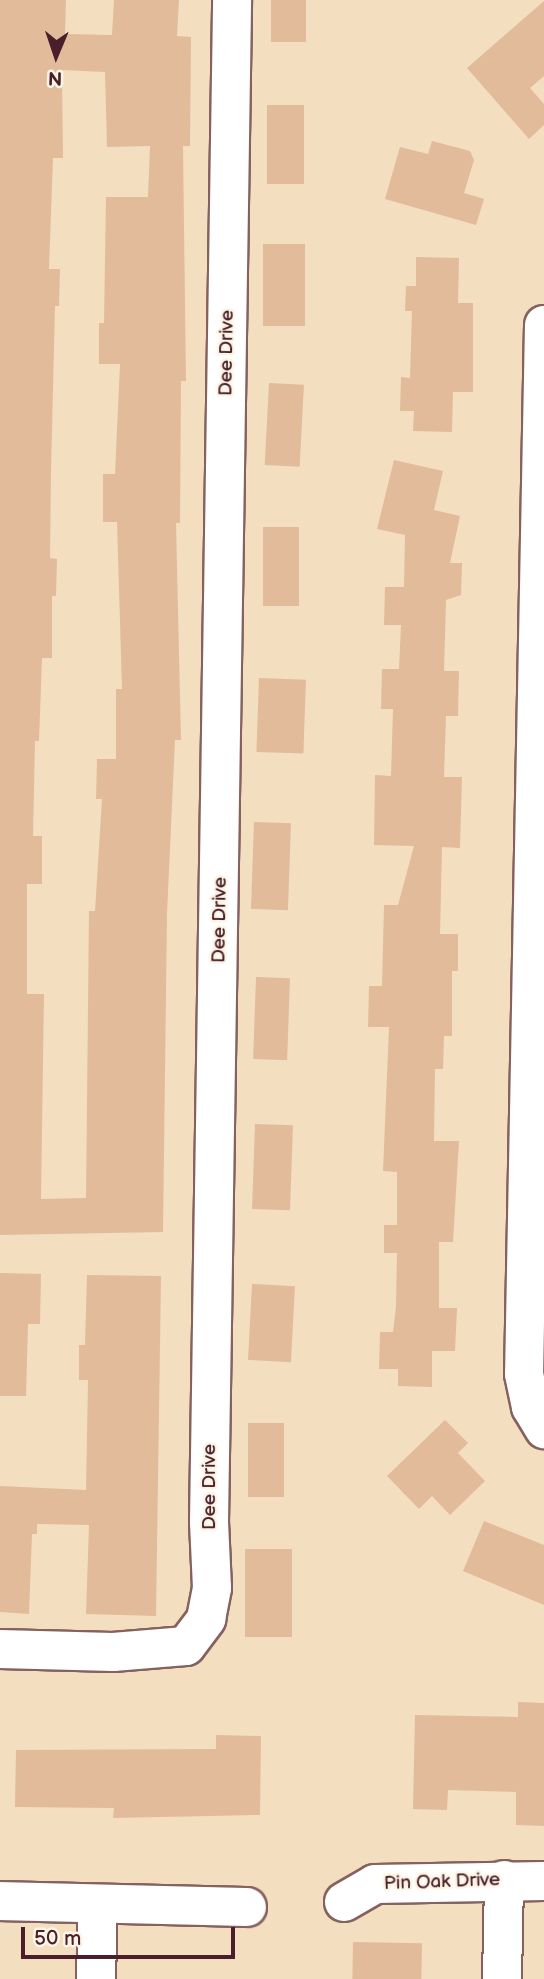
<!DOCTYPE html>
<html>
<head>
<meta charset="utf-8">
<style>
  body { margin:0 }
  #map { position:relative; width:544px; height:1979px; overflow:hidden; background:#f3dec0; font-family:"Balsamiq Sans",sans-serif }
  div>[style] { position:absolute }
  .building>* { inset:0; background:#e2bb9b; transform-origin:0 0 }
  .roads { filter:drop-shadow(2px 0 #85625f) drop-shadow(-2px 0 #85625f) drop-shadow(0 2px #85625f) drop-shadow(0 -2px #85625f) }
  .minor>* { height:38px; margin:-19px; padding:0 19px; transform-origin:19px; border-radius:19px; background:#fff }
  span { translate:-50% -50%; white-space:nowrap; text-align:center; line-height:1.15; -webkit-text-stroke:5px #fcf5e5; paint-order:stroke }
  .street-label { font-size:19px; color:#4a1f2b }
  .north { position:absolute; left:21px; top:21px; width:70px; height:70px; -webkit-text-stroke:5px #fcf5e5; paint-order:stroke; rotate:182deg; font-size:19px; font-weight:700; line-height:28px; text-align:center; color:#4a1f2b }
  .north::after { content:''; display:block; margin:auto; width:24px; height:32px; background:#4a1f2b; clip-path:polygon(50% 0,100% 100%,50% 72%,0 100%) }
  .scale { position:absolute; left:21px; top:1927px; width:214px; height:32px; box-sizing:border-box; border:4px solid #4a1f2b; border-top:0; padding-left:9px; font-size:21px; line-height:24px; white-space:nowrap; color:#4a1f2b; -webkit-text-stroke:5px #fcf5e5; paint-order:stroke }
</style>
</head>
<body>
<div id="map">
  <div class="building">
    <i style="clip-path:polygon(evenodd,0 0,66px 0,65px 34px,112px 35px,114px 0,179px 0,177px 36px,191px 37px,190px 146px,183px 146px,186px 381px,181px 381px,180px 523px,176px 523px,181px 740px,175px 740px,167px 914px,163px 1232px,0 1235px,0 0,62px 70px,105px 72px,107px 147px,150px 146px,148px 197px,106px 197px,104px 323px,99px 323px,99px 364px,120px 364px,115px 474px,103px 474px,103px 522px,117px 522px,122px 689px,116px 689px,116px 759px,97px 759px,96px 799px,102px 799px,95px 911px,89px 911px,86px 1198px,41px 1199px,44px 994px,27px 994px,27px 884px,42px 884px,42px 836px,33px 836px,35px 741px,39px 741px,42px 658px,52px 658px,52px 596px,56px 596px,57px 559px,50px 558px,51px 471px,55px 306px,59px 306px,60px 269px,49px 269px,53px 158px,63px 158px,62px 70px)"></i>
    <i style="left:271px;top:0;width:35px;height:42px"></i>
    <i style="clip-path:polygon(544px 1px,544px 76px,530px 88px,544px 104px,544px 125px,529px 139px,467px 68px)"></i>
    <i style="left:267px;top:105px;width:37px;height:79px"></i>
    <i style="clip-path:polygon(432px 141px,470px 151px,474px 160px,464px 193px,484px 199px,476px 225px,385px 199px,400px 147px,428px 154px)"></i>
    <i style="left:263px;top:244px;width:42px;height:82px"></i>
    <i style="clip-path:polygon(416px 257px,459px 258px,458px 303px,473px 303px,473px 392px,453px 392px,452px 432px,413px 431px,414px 411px,400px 411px,401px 377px,410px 378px,412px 311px,405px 311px,406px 286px,416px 286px)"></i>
    <i style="left:269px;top:383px;width:35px;height:82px;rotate:3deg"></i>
    <i style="clip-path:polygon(394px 460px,443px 471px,434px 510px,460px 516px,450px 563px,462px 563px,461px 595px,446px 600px,444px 671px,459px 671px,458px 716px,446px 716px,444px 777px,462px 777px,460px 848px,442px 847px,440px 934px,458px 934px,458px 971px,452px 971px,452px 1036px,444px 1036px,443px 1069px,435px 1069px,434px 1141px,459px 1141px,453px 1242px,439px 1242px,439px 1308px,457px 1308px,455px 1351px,432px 1351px,432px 1387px,398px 1386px,398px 1369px,379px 1369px,380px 1332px,393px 1332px,396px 1307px,397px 1253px,384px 1253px,384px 1225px,397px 1225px,397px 1172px,383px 1171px,389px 1027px,368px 1027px,369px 986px,382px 986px,384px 905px,398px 905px,414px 846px,374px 845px,375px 775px,391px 776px,393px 709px,381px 709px,382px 669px,399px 669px,401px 625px,384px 625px,385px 587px,404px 587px,405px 535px,377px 529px)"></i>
    <i style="left:263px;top:527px;width:36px;height:79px"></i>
    <i style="left:259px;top:678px;width:47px;height:74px;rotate:2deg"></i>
    <i style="left:254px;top:822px;width:37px;height:87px;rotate:2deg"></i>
    <i style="left:256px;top:977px;width:34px;height:82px;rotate:2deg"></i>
    <i style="left:255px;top:1124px;width:38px;height:85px;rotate:2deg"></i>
    <i style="clip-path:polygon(0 1273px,41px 1274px,40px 1324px,28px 1324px,26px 1396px,0 1396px)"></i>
    <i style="clip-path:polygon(87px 1275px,161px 1276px,156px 1616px,86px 1614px,89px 1525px,37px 1524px,37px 1534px,32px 1534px,29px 1614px,0 1612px,0 1486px,86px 1490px,88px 1380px,79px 1380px,79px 1345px,85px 1345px)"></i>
    <i style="left:252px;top:1284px;width:43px;height:76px;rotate:3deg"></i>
    <i style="clip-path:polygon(445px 1420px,468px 1443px,458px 1453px,485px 1481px,450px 1515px,432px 1496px,419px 1509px,387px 1476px)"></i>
    <i style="left:248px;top:1423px;width:36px;height:74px"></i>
    <i style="clip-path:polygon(484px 1521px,544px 1545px,544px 1605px,463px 1571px)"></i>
    <i style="left:245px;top:1549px;width:47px;height:88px"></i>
    <i style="clip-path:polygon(518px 1702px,544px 1703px,544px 1826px,516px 1825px,516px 1792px,448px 1790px,447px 1810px,413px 1809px,415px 1715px,518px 1717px)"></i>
    <i style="clip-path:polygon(216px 1735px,261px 1736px,260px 1815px,113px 1818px,114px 1808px,15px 1807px,16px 1750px,216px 1749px)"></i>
    <i style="left:353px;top:1942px;width:69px;height:37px;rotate:1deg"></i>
  </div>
  <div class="roads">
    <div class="minor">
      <i style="left:544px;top:325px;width:1049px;rotate:91.09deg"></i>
      <i style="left:524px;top:1374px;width:34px;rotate:78deg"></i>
      <i style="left:531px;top:1407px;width:26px;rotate:59deg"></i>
      <i style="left:0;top:1649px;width:113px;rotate:1.5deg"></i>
      <i style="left:113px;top:1652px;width:73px;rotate:-4.7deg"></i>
      <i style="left:186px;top:1646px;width:34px;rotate:-53deg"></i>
      <i style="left:206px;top:1619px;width:32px;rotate:-79deg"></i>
      <i style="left:212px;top:1588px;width:66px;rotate:-92.6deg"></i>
      <i style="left:209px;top:1522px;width:1522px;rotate:-89.13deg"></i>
      <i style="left:0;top:1901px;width:247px;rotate:1.4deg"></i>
      <i style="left:344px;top:1902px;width:36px;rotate:-30deg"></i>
      <i style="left:375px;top:1884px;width:169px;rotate:-1deg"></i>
      <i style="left:96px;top:1979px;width:75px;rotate:-88.5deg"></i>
      <i style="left:502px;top:1979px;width:99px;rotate:-88.8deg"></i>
    </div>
  </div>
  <div class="street-label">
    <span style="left:227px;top:353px;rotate:-89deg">Dee Drive</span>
    <span style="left:220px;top:920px;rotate:-89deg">Dee Drive</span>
    <span style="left:210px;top:1487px;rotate:-90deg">Dee Drive</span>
    <span style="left:442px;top:1882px;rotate:-2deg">Pin Oak Drive</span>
  </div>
  <div class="north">N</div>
  <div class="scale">50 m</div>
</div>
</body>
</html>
